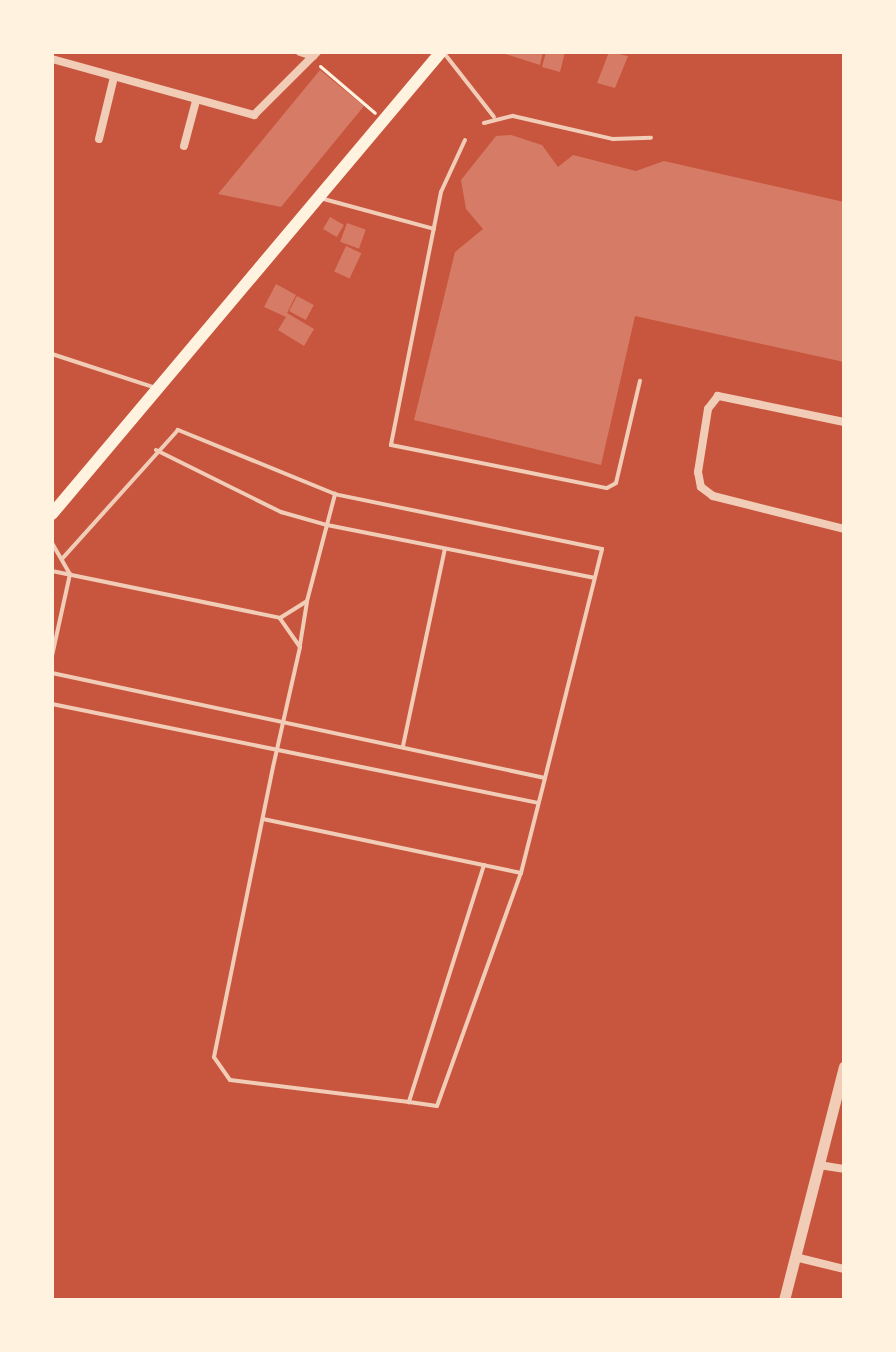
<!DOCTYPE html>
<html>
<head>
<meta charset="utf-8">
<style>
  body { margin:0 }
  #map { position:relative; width:896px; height:1352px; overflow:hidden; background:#c8553d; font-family:Cabin,sans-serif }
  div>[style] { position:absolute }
  .building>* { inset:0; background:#d67c66; transform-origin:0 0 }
  .path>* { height:3px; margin:-1.5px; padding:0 1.5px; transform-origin:1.5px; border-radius:1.5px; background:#fff3e0 }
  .service>* { height:4px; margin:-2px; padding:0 2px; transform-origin:2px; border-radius:2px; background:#f1ccb7 }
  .minor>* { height:8px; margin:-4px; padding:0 4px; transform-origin:4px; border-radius:4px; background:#f1ccb7 }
  .tertiary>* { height:11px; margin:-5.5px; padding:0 5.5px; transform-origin:5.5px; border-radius:5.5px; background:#f1ccb7 }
  .secondary>* { height:12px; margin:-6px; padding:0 6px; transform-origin:6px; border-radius:6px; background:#fff3e0 }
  span { translate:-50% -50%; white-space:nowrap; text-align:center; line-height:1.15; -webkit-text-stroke:8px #fff3e0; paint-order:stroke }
  .frame { position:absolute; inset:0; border:54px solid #fff3e0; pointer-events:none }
</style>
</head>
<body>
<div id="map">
  <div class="building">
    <i style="clip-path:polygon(499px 52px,543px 52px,540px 65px)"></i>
    <i style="clip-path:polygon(546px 52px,565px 52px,560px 72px,542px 67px)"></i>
    <i style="clip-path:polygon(609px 52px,628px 56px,615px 88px,597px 83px)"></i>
    <i style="clip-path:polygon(320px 70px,364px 106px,281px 207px,218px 194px)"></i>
    <i style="clip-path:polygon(511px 135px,542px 145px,558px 167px,573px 155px,636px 171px,664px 161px,844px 202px,844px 362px,635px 316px,601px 465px,414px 420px,455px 252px,483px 229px,466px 209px,461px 180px,496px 136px)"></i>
    <i style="left:330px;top:217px;width:16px;height:14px;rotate:30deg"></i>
    <i style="left:347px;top:223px;width:20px;height:20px;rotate:20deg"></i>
    <i style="left:346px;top:246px;width:17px;height:28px;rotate:25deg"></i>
    <i style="clip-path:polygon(276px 284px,296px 295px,287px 313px,314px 329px,304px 346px,278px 330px,286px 317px,264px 307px)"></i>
    <i style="left:297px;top:296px;width:19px;height:17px;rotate:28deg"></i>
  </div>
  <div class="path">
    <i style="left:320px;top:66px;width:72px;rotate:40.5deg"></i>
  </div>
  <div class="service">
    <i style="left:444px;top:53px;width:81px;rotate:52deg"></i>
    <i style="left:484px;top:123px;width:30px;rotate:-14deg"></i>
    <i style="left:513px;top:116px;width:103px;rotate:13deg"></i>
    <i style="left:613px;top:139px;width:38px;rotate:-2deg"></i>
    <i style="left:465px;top:140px;width:57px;rotate:114.8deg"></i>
    <i style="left:441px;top:192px;width:258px;rotate:101.2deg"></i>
    <i style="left:391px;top:445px;width:220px;rotate:11.3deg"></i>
    <i style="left:607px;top:488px;width:10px;rotate:-29deg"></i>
    <i style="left:616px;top:483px;width:105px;rotate:-76.8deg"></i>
    <i style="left:320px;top:198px;width:118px;rotate:15.2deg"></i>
    <i style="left:52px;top:354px;width:109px;rotate:18.1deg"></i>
    <i style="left:156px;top:450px;width:140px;rotate:26.4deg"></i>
    <i style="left:281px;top:512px;width:48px;rotate:15.8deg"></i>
    <i style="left:327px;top:525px;width:272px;rotate:11.2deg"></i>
    <i style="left:52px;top:543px;width:36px;rotate:60deg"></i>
    <i style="left:70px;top:574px;width:84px;rotate:102.4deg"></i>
    <i style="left:52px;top:571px;width:233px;rotate:11.6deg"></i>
    <i style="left:300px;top:645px;width:44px;rotate:-80.8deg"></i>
    <i style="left:52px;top:673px;width:504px;rotate:12.02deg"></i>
    <i style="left:545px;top:778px;width:236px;rotate:-76deg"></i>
    <i style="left:602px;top:549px;width:273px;rotate:-168.4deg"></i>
    <i style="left:335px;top:494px;width:170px;rotate:-157.8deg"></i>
    <i style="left:178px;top:430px;width:173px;rotate:132deg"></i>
    <i style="left:52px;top:704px;width:496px;rotate:11.5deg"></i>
    <i style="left:403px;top:746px;width:201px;rotate:-78deg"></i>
    <i style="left:263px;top:819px;width:226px;rotate:11.8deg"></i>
    <i style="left:484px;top:865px;width:249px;rotate:107.6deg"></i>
    <i style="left:409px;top:1102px;width:180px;rotate:-173deg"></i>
    <i style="left:230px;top:1080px;width:28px;rotate:-125deg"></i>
    <i style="left:214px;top:1057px;width:296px;rotate:-78.5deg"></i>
    <i style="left:273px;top:767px;width:123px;rotate:-77.3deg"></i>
    <i style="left:300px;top:647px;width:35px;rotate:-125deg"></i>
    <i style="left:280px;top:618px;width:32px;rotate:-32deg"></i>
    <i style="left:307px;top:601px;width:111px;rotate:-75.3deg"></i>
    <i style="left:521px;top:873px;width:98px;rotate:-75.8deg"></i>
    <i style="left:409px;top:1102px;width:28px;rotate:8deg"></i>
    <i style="left:437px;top:1106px;width:248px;rotate:-70.2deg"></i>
    <i style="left:521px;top:873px;width:38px;rotate:-168deg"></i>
  </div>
  <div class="minor">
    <i style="left:300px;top:52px;width:14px;rotate:17deg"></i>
    <i style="left:52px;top:59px;width:210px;rotate:15.5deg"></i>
    <i style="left:254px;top:115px;width:89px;rotate:-45deg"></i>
    <i style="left:99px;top:139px;width:64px;rotate:-76.4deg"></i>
    <i style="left:184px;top:146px;width:47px;rotate:-75.1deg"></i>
    <i style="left:844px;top:422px;width:129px;rotate:-168.3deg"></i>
    <i style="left:718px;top:396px;width:16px;rotate:128deg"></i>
    <i style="left:708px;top:409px;width:64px;rotate:99deg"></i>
    <i style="left:698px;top:472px;width:15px;rotate:79deg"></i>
    <i style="left:701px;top:487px;width:15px;rotate:37deg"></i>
    <i style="left:713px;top:496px;width:135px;rotate:14.1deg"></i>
    <i style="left:819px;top:1165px;width:25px;rotate:9deg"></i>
    <i style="left:795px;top:1257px;width:50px;rotate:13.8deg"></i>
  </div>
  <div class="tertiary">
    <i style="left:784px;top:1300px;width:241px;rotate:-75.6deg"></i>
  </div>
  <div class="secondary">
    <i style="left:52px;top:514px;width:604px;rotate:-49.9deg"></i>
  </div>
  <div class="frame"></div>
</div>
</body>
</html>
